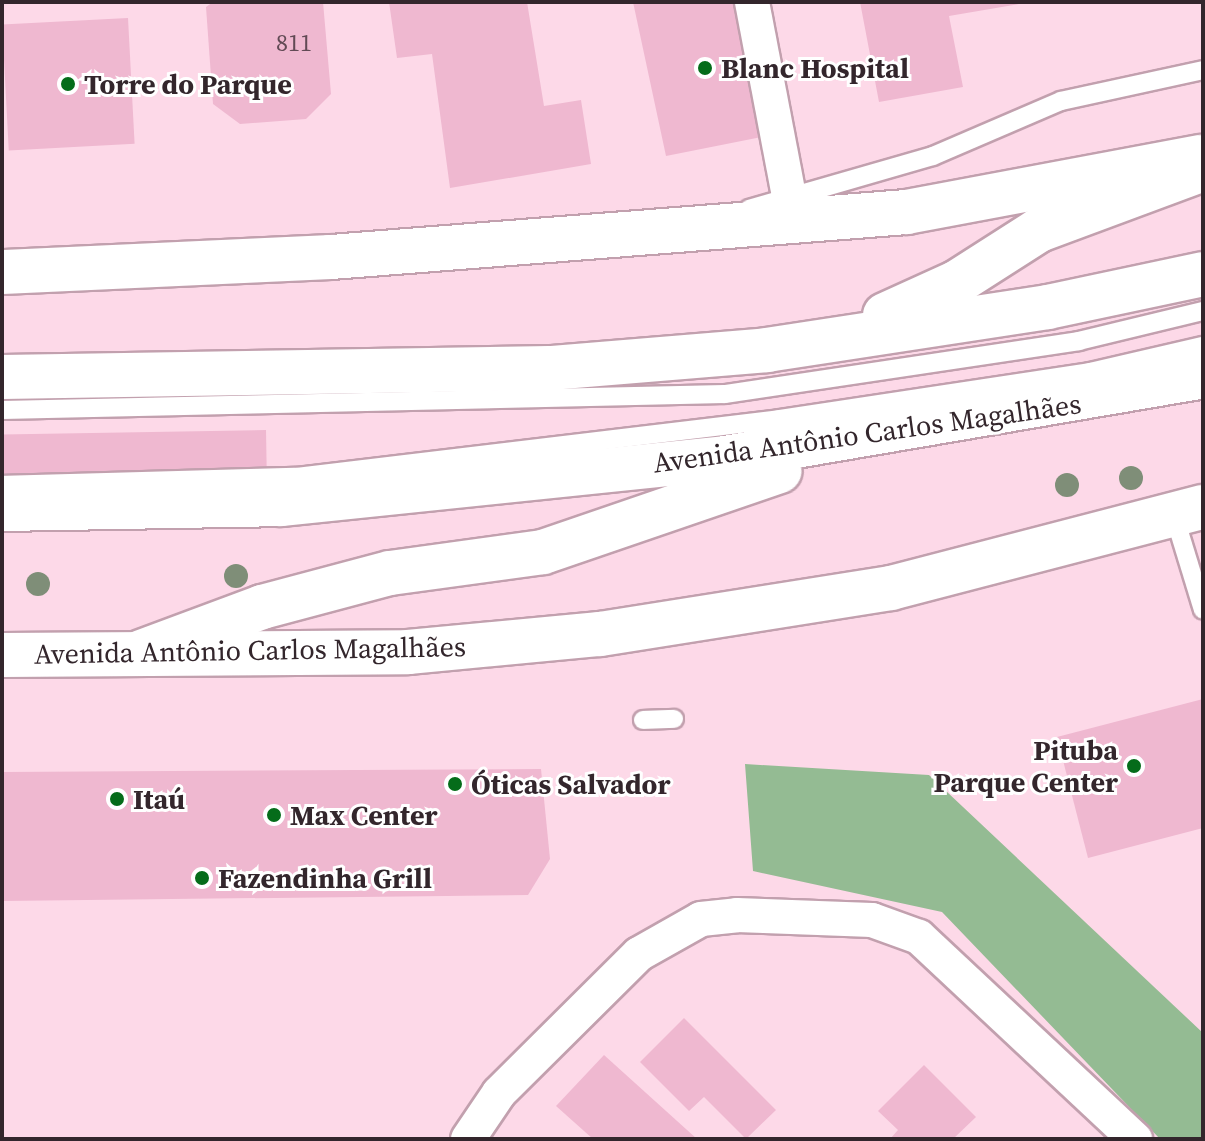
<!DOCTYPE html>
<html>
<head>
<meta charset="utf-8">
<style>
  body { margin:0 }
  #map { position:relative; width:1205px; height:1141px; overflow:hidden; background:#fdd9e8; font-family:"Source Serif 4",serif }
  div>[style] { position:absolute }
  .forest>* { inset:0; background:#94bb93 }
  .building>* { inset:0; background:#efb8d0; transform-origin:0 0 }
  .roads { filter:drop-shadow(2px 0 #c2a0ae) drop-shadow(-2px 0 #c2a0ae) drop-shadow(0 2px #c2a0ae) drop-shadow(0 -2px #c2a0ae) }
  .service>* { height:18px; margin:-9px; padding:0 9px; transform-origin:9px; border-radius:9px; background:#fff }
  .minor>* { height:34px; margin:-17px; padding:0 17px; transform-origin:17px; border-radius:17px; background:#fff }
  .tertiary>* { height:44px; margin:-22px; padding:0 22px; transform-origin:22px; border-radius:22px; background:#fff }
  .primary>* { height:44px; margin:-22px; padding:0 22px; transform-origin:22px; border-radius:22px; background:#fff }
  .trees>* { width:24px; height:24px; margin:-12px; border-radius:50%; background:#7f8e78 }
  .dots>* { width:22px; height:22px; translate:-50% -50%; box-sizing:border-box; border:4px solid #fff; border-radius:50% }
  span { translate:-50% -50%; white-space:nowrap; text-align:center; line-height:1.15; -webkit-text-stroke:6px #fff; paint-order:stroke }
  .number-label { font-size:24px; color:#624a55 }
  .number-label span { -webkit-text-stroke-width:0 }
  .poi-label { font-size:28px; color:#33262c; font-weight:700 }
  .left { translate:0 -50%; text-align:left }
  .right { translate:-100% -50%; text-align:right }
  .street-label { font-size:28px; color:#33262c }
  .frame { position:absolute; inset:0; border:4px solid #33262c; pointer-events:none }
</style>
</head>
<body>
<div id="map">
  <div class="forest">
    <i style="clip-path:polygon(745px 764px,929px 775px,1203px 1033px,1203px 1139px,1160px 1139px,942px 912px,753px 871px)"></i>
  </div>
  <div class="building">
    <i style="clip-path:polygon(213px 2px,323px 2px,331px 94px,306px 119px,240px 124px,213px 104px,206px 7px)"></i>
    <i style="clip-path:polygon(389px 2px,527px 2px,544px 106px,581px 100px,591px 164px,450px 188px,432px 54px,397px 58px)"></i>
    <i style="clip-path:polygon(633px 2px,749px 2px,777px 134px,666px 156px)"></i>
    <i style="clip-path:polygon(860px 2px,1019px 2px,1019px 4px,949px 16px,963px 87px,879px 102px)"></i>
    <i style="left:128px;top:18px;width:126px;height:126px;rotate:87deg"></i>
    <i style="left:266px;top:430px;width:45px;height:264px;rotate:89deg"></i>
    <i style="clip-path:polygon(1203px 699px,1203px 828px,1088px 858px,1057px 737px)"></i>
    <i style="clip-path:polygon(541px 769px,550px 859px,528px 895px,2px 901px,2px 772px)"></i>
    <i style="clip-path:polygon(684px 1018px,776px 1110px,746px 1139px,704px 1097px,689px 1111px,640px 1062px)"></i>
    <i style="clip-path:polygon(604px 1055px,697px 1139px,593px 1139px,556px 1106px)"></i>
    <i style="clip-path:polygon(924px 1065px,976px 1117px,953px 1139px,890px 1139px,898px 1130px,878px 1111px)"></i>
  </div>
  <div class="roads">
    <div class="service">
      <i style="left:749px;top:209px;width:191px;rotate:-16.1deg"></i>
      <i style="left:933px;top:156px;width:139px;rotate:-23.3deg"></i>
      <i style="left:1061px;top:101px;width:145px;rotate:-12.3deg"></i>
      <i style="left:2px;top:410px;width:723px;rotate:-1.27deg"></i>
      <i style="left:725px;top:394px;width:358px;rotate:-8.5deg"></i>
      <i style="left:1079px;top:341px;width:128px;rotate:-13.6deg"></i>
      <i style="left:2px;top:485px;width:293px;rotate:-1.6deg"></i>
      <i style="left:295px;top:477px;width:487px;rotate:-6.8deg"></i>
      <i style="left:779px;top:419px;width:315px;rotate:-8.6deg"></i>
      <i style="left:1090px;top:372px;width:116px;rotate:-13deg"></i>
      <i style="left:1174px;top:515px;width:99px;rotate:73deg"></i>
      <i style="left:643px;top:720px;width:31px;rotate:-2deg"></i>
    </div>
    <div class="minor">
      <i style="left:752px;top:2px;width:224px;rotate:79.2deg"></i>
      <i style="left:468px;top:1139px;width:55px;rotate:-56deg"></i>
      <i style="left:499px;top:1093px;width:197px;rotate:-44.8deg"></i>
      <i style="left:639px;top:954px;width:71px;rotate:-29.4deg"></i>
      <i style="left:701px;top:919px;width:36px;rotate:-6deg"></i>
      <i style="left:737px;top:915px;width:135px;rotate:2.1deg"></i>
      <i style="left:872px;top:920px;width:50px;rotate:19.9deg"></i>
      <i style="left:919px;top:937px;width:296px;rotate:43.1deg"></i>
    </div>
    <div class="tertiary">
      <i style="left:2px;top:272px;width:329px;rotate:-2.6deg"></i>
      <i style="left:331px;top:257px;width:577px;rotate:-4.47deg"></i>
      <i style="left:906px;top:212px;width:300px;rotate:-10.6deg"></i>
      <i style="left:2px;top:655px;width:406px;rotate:-0.4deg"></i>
      <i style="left:408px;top:652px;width:193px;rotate:-5.4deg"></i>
      <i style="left:600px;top:634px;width:295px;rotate:-9deg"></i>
      <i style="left:891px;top:588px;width:322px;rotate:-14.6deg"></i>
    </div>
    <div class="primary">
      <i style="left:885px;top:315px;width:78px;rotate:-24.3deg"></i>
      <i style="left:956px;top:283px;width:98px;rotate:-32.6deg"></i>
      <i style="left:1039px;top:230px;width:175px;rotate:-20.4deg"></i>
      <i style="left:2px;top:377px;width:548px;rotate:-0.94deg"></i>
      <i style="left:550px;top:368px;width:218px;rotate:-4.7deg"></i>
      <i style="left:767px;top:350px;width:284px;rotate:-8.7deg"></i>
      <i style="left:1048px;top:307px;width:158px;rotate:-12deg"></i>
      <i style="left:2px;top:509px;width:279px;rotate:-1deg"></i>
      <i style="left:281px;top:504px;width:446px;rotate:-5.9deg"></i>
      <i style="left:725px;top:458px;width:485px;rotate:-9.7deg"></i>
      <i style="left:141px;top:652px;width:129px;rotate:-20.4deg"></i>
      <i style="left:262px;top:607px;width:132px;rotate:-14.9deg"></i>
      <i style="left:390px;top:573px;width:154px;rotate:-7.8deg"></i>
      <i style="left:543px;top:552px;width:250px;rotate:-18.9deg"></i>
    </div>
  </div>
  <div class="trees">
    <i style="left:1131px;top:478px"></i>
    <i style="left:1067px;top:485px"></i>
    <i style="left:236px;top:576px"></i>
    <i style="left:38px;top:584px"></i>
  </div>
  <div class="dots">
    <i style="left:705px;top:68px;background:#056c1a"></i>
    <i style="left:68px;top:84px;background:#056c1a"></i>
    <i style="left:1134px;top:766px;background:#056c1a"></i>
    <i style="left:455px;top:784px;background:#056c1a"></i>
    <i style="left:117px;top:799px;background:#056c1a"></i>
    <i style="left:274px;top:815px;background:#056c1a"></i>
    <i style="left:202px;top:878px;background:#056c1a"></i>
  </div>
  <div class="number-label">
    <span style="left:294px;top:43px">811</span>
  </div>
  <div class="poi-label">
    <span class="left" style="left:721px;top:68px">Blanc Hospital</span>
    <span class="left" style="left:84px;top:84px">Torre do Parque</span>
    <span class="right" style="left:1118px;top:766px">Pituba<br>Parque Center</span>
    <span class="left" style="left:471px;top:784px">Óticas Salvador</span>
    <span class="left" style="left:133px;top:799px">Itaú</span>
    <span class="left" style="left:290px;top:815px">Max Center</span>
    <span class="left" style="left:218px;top:878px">Fazendinha Grill</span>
  </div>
  <div class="street-label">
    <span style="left:867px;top:433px;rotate:-8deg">Avenida Antônio Carlos Magalhães</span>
    <span style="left:250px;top:650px;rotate:-1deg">Avenida Antônio Carlos Magalhães</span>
  </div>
  <div class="frame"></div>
</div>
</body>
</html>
